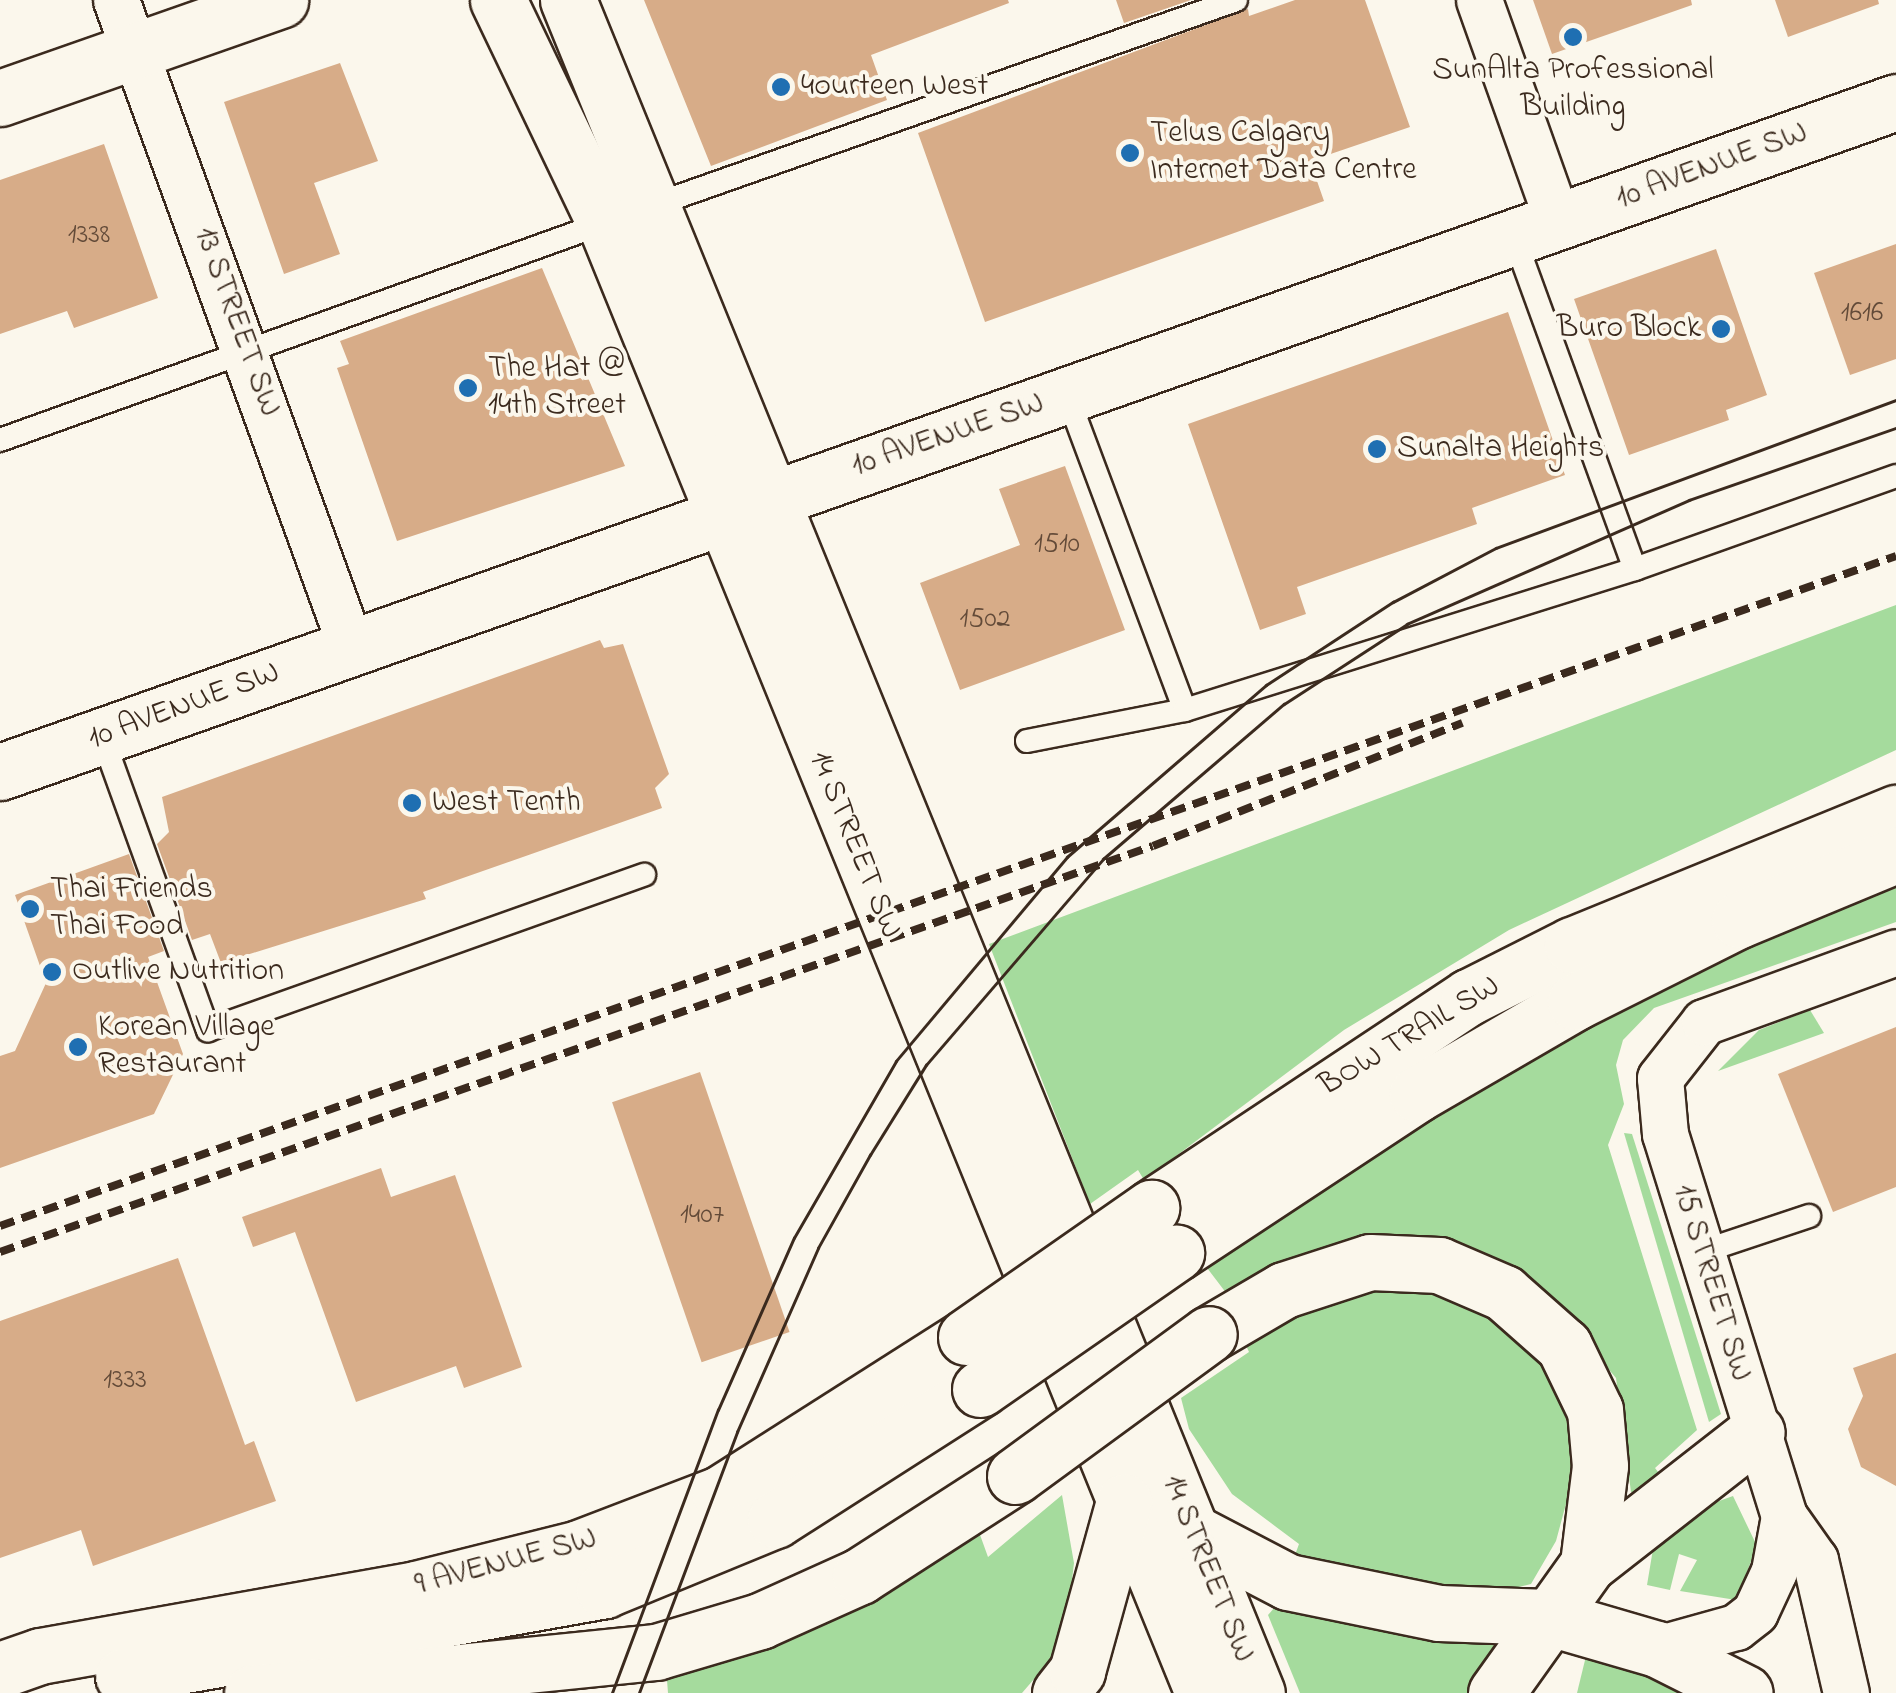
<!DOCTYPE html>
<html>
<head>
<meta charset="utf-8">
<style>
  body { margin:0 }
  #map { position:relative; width:1896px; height:1693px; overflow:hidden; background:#fbf7ec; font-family:"Indie Flower",sans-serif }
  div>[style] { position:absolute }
  .green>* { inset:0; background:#a5db9d }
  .building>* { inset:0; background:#d7ac88; transform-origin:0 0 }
  .roads { filter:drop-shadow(2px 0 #3b2a1e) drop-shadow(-2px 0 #3b2a1e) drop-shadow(0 2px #3b2a1e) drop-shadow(0 -2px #3b2a1e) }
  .service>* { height:22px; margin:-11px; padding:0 11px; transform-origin:11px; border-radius:11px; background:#fbf7ec }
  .minor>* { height:45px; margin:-22.5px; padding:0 22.5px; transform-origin:22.5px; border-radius:22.5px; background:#fbf7ec }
  .tertiary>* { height:55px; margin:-27.5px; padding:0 27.5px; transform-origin:27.5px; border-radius:27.5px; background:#fbf7ec }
  .secondary>* { height:55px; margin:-27.5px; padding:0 27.5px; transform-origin:27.5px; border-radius:27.5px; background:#fbf7ec }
  .tram>* { height:2.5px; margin:-1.25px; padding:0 1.25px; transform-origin:1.25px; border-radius:1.25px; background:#3b2a1e }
  .rail>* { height:8px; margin-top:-4px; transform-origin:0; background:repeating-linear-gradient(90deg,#3b2a1e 0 15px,transparent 0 23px) }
  .bridges { filter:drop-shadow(2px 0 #3b2a1e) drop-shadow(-2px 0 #3b2a1e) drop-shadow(0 2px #3b2a1e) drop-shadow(0 -2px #3b2a1e) }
  .secondary-bridge>* { height:55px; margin:-27.5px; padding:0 27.5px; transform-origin:27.5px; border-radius:27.5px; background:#fbf7ec }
  .dots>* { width:28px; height:28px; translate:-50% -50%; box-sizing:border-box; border:5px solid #fbf7ec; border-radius:50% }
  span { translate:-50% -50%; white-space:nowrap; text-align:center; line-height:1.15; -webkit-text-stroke:8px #fbf7ec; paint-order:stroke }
  .number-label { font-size:28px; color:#624a38 }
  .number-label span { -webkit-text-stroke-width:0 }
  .poi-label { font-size:32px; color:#3b2a1e }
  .left { translate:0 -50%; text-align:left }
  .right { translate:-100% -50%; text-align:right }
  .street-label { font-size:32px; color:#3b2a1e }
</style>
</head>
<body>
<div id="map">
  <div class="green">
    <i style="clip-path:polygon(1896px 605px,1896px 750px,1509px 930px,1344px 1030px,1144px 1180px,1138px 1170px,1090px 1204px,989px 944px)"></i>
    <i style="clip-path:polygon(1896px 873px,1896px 922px,1654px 1008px,1623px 1040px,1616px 1065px,1624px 1104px,1608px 1145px,1697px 1430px,1655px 1468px,1662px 1477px,1641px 1496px,1631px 1492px,1616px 1378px,1542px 1290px,1503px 1262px,1473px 1250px,1230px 1298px,1201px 1260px,1536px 1041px)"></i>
    <i style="clip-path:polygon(1810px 1010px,1824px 1033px,1718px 1071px,1759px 1030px)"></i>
    <i style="clip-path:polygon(1624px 1133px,1632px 1134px,1721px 1414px,1709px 1422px)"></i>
    <i style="clip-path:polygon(1385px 1281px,1469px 1297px,1534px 1346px,1560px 1389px,1573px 1451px,1570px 1489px,1556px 1541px,1531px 1584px,1497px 1592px,1428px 1586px,1295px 1555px,1299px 1544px,1232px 1494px,1189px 1429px,1181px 1398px,1249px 1352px,1243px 1339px,1277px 1317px)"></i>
    <i style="clip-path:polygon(1062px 1495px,1074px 1563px,1068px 1613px,1053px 1657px,1022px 1693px,668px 1693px,667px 1680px,887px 1590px,979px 1532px,988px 1557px)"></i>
    <i style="clip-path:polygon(1733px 1496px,1757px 1546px,1736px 1600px,1680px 1591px,1697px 1560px,1679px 1554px,1670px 1590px,1647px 1585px,1653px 1549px,1697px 1509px)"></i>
    <i style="clip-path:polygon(1281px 1600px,1491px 1641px,1496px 1649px,1473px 1693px,1300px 1693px,1268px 1615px)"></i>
    <i style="clip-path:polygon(1586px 1656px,1708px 1693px,1577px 1693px)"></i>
  </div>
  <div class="building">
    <i style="clip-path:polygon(644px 0,1008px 0,1009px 3px,871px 55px,887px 100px,711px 166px)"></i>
    <i style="clip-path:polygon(1116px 0,1191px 0,1124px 23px)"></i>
    <i style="clip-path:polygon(1295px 0,1365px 0,1410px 127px,1310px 161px,1324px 201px,985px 322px,918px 133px,1248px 9px,1249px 16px)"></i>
    <i style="clip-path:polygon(1533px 0,1691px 0,1692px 5px,1552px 54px)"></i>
    <i style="clip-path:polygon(1775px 0,1878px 0,1879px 4px,1788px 37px)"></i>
    <i style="clip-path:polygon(340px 63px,378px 161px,314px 183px,340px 254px,284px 274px,224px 102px)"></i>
    <i style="clip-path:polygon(104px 144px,158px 298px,74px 328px,67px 311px,0 334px,0 180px)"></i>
    <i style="clip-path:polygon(1896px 244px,1896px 359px,1850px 375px,1814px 273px)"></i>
    <i style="clip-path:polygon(1716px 249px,1767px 395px,1726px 410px,1729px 420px,1629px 455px,1574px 299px)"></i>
    <i style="clip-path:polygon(542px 268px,625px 466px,397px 541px,337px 368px,349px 364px,340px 341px)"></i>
    <i style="clip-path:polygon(1508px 312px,1565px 475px,1472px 508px,1477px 524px,1297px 587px,1306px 614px,1260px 630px,1188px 424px)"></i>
    <i style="clip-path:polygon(1065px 466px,1125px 630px,960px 690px,920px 583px,1020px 545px,999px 489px)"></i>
    <i style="clip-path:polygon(600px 640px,604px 648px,623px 644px,669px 774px,655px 788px,662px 808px,423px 892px,426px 899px,221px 963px,210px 934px,192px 940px,157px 844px,169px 832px,162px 797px)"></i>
    <i style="clip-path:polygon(129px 854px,164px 951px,148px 957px,183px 1054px,154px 1114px,0 1168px,0 1056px,15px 1051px,46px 983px,15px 895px)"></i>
    <i style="clip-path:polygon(1896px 1027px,1896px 1187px,1833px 1212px,1778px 1074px)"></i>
    <i style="left:700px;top:1072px;width:275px;height:93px;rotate:71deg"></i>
    <i style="clip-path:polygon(381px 1168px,391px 1197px,455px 1175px,522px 1367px,464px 1388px,456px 1366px,356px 1402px,295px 1232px,253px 1247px,242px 1217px)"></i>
    <i style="clip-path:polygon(178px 1258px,245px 1445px,254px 1441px,276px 1501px,93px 1566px,81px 1530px,0 1558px,0 1321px)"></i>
    <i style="clip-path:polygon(1896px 1353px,1896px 1486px,1861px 1467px,1848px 1429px,1863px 1396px,1853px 1368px)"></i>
  </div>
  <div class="roads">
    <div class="service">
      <i style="left:654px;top:205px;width:617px;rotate:-19.4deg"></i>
      <i style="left:1514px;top:237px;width:353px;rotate:70deg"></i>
      <i style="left:1635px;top:569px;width:277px;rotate:-19.6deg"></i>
      <i style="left:1067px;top:395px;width:336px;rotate:69.5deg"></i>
      <i style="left:0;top:440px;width:642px;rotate:-19.76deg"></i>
      <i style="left:102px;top:736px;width:313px;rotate:70.2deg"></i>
      <i style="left:208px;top:1030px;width:463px;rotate:-19.6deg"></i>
      <i style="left:1027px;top:741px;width:161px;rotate:-11.1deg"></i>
      <i style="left:1185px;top:710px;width:472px;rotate:-17.4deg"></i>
      <i style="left:1701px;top:1252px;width:114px;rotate:-18.4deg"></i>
    </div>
    <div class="minor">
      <i style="left:116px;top:0;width:688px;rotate:70.04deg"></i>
      <i style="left:1479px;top:0;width:236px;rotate:70.4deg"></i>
      <i style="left:1657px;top:1649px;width:82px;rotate:-15.6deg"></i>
      <i style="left:1736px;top:1627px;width:24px;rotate:-38deg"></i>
      <i style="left:1755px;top:1612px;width:45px;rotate:-65.1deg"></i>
      <i style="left:1774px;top:1571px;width:56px;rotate:-79.7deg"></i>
      <i style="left:1846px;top:1693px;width:137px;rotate:-103.1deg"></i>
      <i style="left:1815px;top:1560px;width:54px;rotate:-125.2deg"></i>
      <i style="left:1784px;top:1516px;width:400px;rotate:-107.3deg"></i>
      <i style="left:1665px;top:1134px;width:56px;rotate:-95.1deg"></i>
      <i style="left:1660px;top:1078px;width:71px;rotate:-51.8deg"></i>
      <i style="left:1704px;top:1022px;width:204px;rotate:-20deg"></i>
    </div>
    <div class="tertiary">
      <i style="left:0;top:772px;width:2011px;rotate:-19.46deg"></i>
    </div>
    <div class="secondary">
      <i style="left:498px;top:0;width:247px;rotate:64.4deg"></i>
      <i style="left:605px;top:223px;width:1587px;rotate:67.86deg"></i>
      <i style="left:568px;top:0;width:1828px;rotate:67.86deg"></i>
      <i style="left:0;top:98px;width:297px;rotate:-19.3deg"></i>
      <i style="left:1151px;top:1208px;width:382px;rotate:-33.6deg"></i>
      <i style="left:1469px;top:997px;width:115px;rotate:-26.8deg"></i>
      <i style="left:1572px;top:945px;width:350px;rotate:-22.2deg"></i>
      <i style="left:1176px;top:1253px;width:289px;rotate:-33.4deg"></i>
      <i style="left:1417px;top:1094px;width:183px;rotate:-30.2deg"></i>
      <i style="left:1575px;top:1002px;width:183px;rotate:-26.6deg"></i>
      <i style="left:1739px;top:920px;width:170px;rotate:-22.5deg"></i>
      <i style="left:1209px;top:1334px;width:87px;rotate:-30.4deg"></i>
      <i style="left:1284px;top:1290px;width:90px;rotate:-18deg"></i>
      <i style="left:1370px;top:1262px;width:69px;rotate:2.5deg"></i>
      <i style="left:1439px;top:1265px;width:71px;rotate:23.3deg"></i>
      <i style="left:1504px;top:1293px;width:80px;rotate:41.5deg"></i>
      <i style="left:1564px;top:1346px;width:71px;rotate:64.2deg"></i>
      <i style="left:1595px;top:1410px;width:56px;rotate:84.9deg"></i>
      <i style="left:1600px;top:1466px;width:99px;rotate:97deg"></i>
      <i style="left:1192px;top:1532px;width:108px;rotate:27.5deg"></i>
      <i style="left:1288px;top:1582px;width:154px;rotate:11.6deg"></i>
      <i style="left:1439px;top:1613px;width:108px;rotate:2.1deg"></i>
      <i style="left:1547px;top:1617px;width:115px;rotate:16.2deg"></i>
      <i style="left:1657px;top:1649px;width:98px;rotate:26.6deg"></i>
      <i style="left:0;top:1670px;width:42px;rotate:-19.3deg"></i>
      <i style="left:40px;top:1656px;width:382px;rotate:-10.1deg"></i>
      <i style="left:416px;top:1589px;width:168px;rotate:-14.1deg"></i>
      <i style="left:579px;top:1548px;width:151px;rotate:-21deg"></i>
      <i style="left:720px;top:1494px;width:292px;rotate:-32.5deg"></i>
      <i style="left:123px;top:1676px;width:489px;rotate:-10.1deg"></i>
      <i style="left:604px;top:1590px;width:185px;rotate:-22.3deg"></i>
      <i style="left:775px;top:1520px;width:243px;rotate:-32.6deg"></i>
      <i style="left:252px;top:1693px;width:406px;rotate:-5.8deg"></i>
      <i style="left:656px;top:1652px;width:109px;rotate:-16.6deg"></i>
      <i style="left:760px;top:1621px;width:110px;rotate:-24.2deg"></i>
      <i style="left:860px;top:1576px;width:184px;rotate:-32.8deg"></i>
      <i style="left:1060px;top:1693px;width:28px;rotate:-52deg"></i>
      <i style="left:1077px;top:1671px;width:176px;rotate:-74.5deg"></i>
      <i style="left:1496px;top:1693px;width:158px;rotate:-54.5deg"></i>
      <i style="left:1588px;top:1564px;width:214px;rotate:-38deg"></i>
    </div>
  </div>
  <div class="tram">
    <i style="left:612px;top:1693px;width:302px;rotate:-69.5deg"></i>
    <i style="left:718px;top:1410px;width:188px;rotate:-66.2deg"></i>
    <i style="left:794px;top:1238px;width:204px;rotate:-60deg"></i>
    <i style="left:896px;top:1061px;width:266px;rotate:-50deg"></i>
    <i style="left:1067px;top:857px;width:263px;rotate:-40.8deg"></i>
    <i style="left:1266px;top:685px;width:152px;rotate:-33.2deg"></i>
    <i style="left:1393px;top:602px;width:116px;rotate:-27.7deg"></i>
    <i style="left:1496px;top:548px;width:427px;rotate:-20.3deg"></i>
    <i style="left:639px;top:1693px;width:279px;rotate:-69.4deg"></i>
    <i style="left:737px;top:1432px;width:201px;rotate:-66.2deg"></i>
    <i style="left:818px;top:1248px;width:107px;rotate:-60.8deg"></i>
    <i style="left:870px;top:1155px;width:106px;rotate:-58.1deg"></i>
    <i style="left:926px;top:1065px;width:272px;rotate:-49.3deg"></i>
    <i style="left:1103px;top:859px;width:238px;rotate:-40.6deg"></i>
    <i style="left:1284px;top:704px;width:147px;rotate:-33deg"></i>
    <i style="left:1407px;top:624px;width:308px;rotate:-23.7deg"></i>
    <i style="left:1689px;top:500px;width:219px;rotate:-19.2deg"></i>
  </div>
  <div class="rail">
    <i style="left:0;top:1226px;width:2011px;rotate:-19.46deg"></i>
    <i style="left:0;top:1252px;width:1222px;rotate:-19.4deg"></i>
    <i style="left:1153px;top:846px;width:333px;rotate:-21.7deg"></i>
  </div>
  <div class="bridges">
    <div class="secondary-bridge">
      <i style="left:966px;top:1337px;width:226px;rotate:-34.9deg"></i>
      <i style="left:980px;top:1389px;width:239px;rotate:-34.8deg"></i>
      <i style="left:1015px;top:1476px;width:240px;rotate:-36.2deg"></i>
    </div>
  </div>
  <div class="dots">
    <i style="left:1573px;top:37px;background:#1f6fb2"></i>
    <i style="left:781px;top:87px;background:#1f6fb2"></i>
    <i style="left:1130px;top:153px;background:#1f6fb2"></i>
    <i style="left:1721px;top:329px;background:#1f6fb2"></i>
    <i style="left:468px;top:388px;background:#1f6fb2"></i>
    <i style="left:1377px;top:449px;background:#1f6fb2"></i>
    <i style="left:412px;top:803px;background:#1f6fb2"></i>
    <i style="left:30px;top:909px;background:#1f6fb2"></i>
    <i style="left:52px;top:972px;background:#1f6fb2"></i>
    <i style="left:78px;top:1047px;background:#1f6fb2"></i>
  </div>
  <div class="number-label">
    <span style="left:89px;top:236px">1338</span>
    <span style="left:1862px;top:314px">1616</span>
    <span style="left:1057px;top:545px">1510</span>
    <span style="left:985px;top:620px">1502</span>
    <span style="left:702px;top:1216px">1407</span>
    <span style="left:125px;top:1381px">1333</span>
  </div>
  <div class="poi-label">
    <span style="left:1573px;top:90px">SunAlta Professional<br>Building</span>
    <span class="left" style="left:801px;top:87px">4ourteen West</span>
    <span class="left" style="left:1150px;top:153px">Telus Calgary<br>Internet Data Centre</span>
    <span class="right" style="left:1701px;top:329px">Buro Block</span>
    <span class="left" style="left:488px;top:388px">The Hat @<br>14th Street</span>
    <span class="left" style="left:1397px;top:449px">Sunalta Heights</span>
    <span class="left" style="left:432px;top:803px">West Tenth</span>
    <span class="left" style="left:50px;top:909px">Thai Friends<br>Thai Food</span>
    <span class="left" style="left:72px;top:972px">Outlive Nutrition</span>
    <span class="left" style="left:98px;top:1047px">Korean Village<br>Restaurant</span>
  </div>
  <div class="street-label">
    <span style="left:1712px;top:167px;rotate:-20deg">10 AVENUE SW</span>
    <span style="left:236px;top:322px;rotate:70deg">13 STREET SW</span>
    <span style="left:948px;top:436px;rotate:-19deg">10 AVENUE SW</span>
    <span style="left:184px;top:707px;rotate:-20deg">10 AVENUE SW</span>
    <span style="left:854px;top:845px;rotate:68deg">14 STREET SW</span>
    <span style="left:1410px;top:1037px;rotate:-31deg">BOW TRAIL SW</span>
    <span style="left:1711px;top:1283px;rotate:73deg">15 STREET SW</span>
    <span style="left:506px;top:1563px;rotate:-15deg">9 AVENUE SW</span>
    <span style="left:1207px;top:1569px;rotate:68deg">14 STREET SW</span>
  </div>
</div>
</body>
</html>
